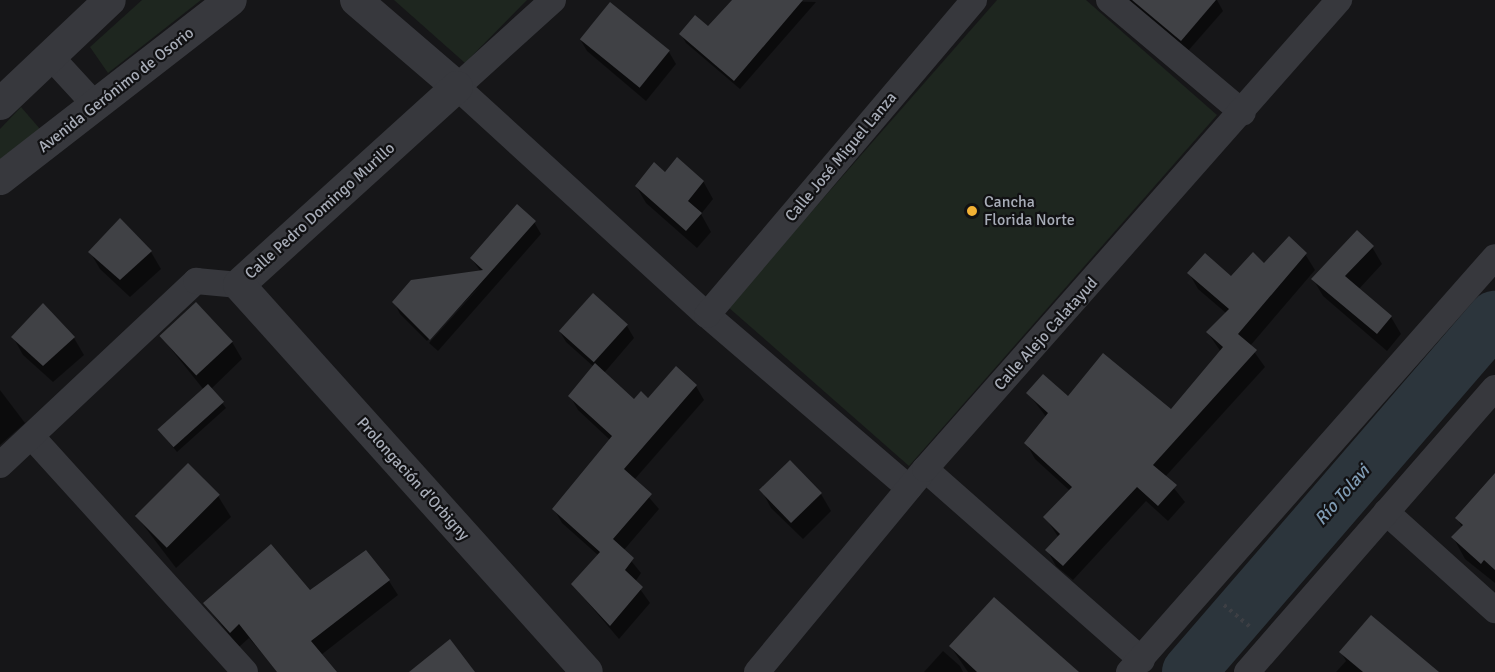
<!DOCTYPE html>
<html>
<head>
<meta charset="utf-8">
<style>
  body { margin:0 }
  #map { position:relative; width:1495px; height:672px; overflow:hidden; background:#161618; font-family:Signika,sans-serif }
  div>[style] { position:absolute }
  .green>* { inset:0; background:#1e261f }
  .shadow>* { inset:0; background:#0007 }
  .river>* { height:54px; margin:-27px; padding:0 27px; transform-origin:27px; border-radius:27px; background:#2c353c }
  .building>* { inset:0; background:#404145; transform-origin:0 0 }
  .path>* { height:4px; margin-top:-2px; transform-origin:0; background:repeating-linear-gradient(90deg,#3d3f44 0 3px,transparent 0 7.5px) }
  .minor>* { height:26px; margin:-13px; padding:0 13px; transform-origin:13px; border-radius:13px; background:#37383d }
  .tertiary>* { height:32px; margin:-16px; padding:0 16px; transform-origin:16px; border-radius:16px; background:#37383d }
  .dots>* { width:16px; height:16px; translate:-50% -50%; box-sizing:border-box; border:3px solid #111113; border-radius:50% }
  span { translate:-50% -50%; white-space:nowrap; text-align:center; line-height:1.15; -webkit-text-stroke:4.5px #111113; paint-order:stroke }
  .street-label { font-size:16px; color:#a8adb8 }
  .poi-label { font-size:16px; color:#a8adb8 }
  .left { translate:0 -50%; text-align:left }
  .water-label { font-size:18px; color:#7f9bb3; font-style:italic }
</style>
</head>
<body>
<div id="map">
  <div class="green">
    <i style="clip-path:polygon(142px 0,201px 0,108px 73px,90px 47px)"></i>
    <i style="clip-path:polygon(394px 0,527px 0,465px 63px)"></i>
    <i style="clip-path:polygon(997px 0,1086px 0,1217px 115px,909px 466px,728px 307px)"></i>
    <i style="clip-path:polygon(21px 107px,40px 129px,0 159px,0 129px)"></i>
  </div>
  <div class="shadow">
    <i style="clip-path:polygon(734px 0,816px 2px,740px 89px,686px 43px,681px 34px,708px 28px)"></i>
    <i style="clip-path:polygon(1127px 0,1217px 0,1223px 11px,1188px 51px)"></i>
    <i style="clip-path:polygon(610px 4px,669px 52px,676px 64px,646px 101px,587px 51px,580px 39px)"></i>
    <i style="clip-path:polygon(665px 175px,703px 181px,713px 199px,701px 214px,711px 232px,697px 248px,646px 203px,636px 186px)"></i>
    <i style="clip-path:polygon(120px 220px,151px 252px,161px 269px,130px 297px,100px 269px,90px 252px)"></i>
    <i style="clip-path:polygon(534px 222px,541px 234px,438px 351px,429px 343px,482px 284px,427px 341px,400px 314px,394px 302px,481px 272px,471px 258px)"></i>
    <i style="clip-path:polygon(1372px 247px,1382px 264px,1358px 290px,1391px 317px,1401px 334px,1387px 351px,1323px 296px,1313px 279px)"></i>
    <i style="clip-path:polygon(1305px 254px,1315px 270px,1250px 346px,1265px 367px,1165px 477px,1185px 502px,1168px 521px,1146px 501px,1073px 580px,1056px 566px,1047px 550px,1059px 538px,1045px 517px,1070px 491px,1035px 459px,1026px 443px,1047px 418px,1028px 393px,1171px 411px,1221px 352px,1208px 333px,1226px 313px,1198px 289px,1189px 273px,1231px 278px)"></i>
    <i style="clip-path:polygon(627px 326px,634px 338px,604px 373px,635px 401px,696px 386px,704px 400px,634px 480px,659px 509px,623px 551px,641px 573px,635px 582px,650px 603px,619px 639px,572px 584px,599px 556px,562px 523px,554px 509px,610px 440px,578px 410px,570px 396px,594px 367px,566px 342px,559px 330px)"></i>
    <i style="clip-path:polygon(13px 337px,74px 338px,84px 355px,53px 382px,23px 355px)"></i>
    <i style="clip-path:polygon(163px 339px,232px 342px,242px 359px,211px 389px,226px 408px,177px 452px,163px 435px,204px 390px)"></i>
    <i style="clip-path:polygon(0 390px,25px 423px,0 445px)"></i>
    <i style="clip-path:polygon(1495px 484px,1495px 583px,1465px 559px,1453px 537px,1462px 527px,1457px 518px)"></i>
    <i style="clip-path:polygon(762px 491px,821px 494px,831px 511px,803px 539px,771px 508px)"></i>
    <i style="clip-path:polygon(218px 496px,231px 517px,176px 568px,135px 514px)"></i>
    <i style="clip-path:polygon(389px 581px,398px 595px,321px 655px,336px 672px,278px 672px,249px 638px,239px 647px,205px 604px)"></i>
    <i style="clip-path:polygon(951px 647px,1075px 672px,968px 672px)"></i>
    <i style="clip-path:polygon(943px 651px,960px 666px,963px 672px,924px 672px)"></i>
    <i style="clip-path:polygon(1341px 652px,1432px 672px,1336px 672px,1346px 661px)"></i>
  </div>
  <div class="river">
    <i style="left:1189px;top:672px;width:468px;rotate:-49.2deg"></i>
  </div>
  <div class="building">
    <i style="clip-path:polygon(732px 0,803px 0,734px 81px,679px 34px,695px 15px,708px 26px)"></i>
    <i style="clip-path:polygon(1132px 0,1216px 0,1181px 41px)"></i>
    <i style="left:610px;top:2px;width:77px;height:48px;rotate:39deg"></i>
    <i style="clip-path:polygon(677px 157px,704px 181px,688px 201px,702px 213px,686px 231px,635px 186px,654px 162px,665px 172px)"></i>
    <i style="clip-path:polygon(517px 204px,536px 221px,430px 340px,392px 302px,411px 280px,483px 270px,470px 258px)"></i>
    <i style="clip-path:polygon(120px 218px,152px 251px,120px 280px,88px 252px)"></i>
    <i style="clip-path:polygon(1357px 230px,1374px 246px,1345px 276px,1392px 316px,1377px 334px,1311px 279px)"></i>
    <i style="clip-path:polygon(1289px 236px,1307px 253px,1238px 334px,1257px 350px,1153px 465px,1177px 485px,1158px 506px,1137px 487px,1063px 566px,1045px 550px,1060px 534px,1043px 517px,1072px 487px,1024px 443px,1048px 413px,1026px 393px,1043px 374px,1068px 396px,1103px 353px,1171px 409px,1223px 347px,1206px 332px,1229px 309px,1187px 273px,1205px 253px,1231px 276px,1253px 252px,1264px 263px)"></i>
    <i style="left:593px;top:293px;width:47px;height:51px;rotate:42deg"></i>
    <i style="left:196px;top:302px;width:54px;height:50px;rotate:47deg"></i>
    <i style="clip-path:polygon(43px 303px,75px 337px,43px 366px,11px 337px)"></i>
    <i style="clip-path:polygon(595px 363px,634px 399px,641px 391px,648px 398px,676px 366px,697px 385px,624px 469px,652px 494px,613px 539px,634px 558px,625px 570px,643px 587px,610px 626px,571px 584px,600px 552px,552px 509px,612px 436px,568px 396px)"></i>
    <i style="left:208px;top:384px;width:24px;height:68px;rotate:48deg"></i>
    <i style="left:790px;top:460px;width:46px;height:43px;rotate:46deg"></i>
    <i style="left:188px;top:463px;width:45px;height:75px;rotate:45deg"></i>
    <i style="clip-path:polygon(1495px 473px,1495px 570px,1484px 560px,1481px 564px,1451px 537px,1463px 525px,1455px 518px)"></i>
    <i style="clip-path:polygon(271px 544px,310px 590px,366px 550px,390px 580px,311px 641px,337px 672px,277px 672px,239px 624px,230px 633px,203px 603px)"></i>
    <i style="clip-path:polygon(994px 597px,1079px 672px,977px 672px,949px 646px)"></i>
    <i style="clip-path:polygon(1371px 615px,1439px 672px,1363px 672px,1339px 652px)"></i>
    <i style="clip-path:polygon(450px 639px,475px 672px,409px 672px)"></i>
  </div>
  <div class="path">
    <i style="left:1224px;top:605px;width:34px;rotate:40deg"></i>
  </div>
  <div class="minor">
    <i style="left:553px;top:0;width:130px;rotate:137.8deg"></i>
    <i style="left:457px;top:87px;width:338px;rotate:42.4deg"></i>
    <i style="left:707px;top:315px;width:266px;rotate:40.6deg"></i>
    <i style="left:1109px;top:0;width:175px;rotate:40.1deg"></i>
    <i style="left:51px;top:57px;width:67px;rotate:47.4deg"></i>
    <i style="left:707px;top:315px;width:413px;rotate:-49.7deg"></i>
    <i style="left:32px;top:437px;width:317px;rotate:47.8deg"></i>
    <i style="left:0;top:465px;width:269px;rotate:-43.2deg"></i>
    <i style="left:196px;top:281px;width:43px;rotate:5.3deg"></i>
    <i style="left:925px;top:469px;width:289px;rotate:41.4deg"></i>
    <i style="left:1386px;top:512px;width:147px;rotate:42deg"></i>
    <i style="left:757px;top:672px;width:264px;rotate:-50.4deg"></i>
    <i style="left:925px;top:469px;width:626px;rotate:-48.56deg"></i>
    <i style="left:1129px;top:672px;width:553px;rotate:-48.59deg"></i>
    <i style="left:1247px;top:672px;width:377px;rotate:-48.9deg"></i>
  </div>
  <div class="tertiary">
    <i style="left:356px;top:0;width:133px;rotate:40.7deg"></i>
    <i style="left:457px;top:87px;width:294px;rotate:137.8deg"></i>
    <i style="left:239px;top:285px;width:520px;rotate:48.04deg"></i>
    <i style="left:0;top:104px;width:151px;rotate:-43.4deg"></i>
    <i style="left:0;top:179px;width:292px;rotate:-37.8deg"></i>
  </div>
  <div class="dots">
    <i style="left:972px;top:211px;background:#f2b134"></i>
  </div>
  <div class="street-label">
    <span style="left:116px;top:90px;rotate:-38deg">Avenida Gerónimo de Osorio</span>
    <span style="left:841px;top:157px;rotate:-50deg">Calle José Miguel Lanza</span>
    <span style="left:320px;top:211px;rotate:-42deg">Calle Pedro Domingo Murillo</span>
    <span style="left:1046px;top:334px;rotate:-48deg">Calle Alejo Calatayud</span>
    <span style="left:413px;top:479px;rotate:48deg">Prolongación d'Orbigny</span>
  </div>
  <div class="poi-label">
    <span class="left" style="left:984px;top:211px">Cancha<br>Florida Norte</span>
  </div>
  <div class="water-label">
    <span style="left:1342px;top:495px;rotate:-49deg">Río Tolavi</span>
  </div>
</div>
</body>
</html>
